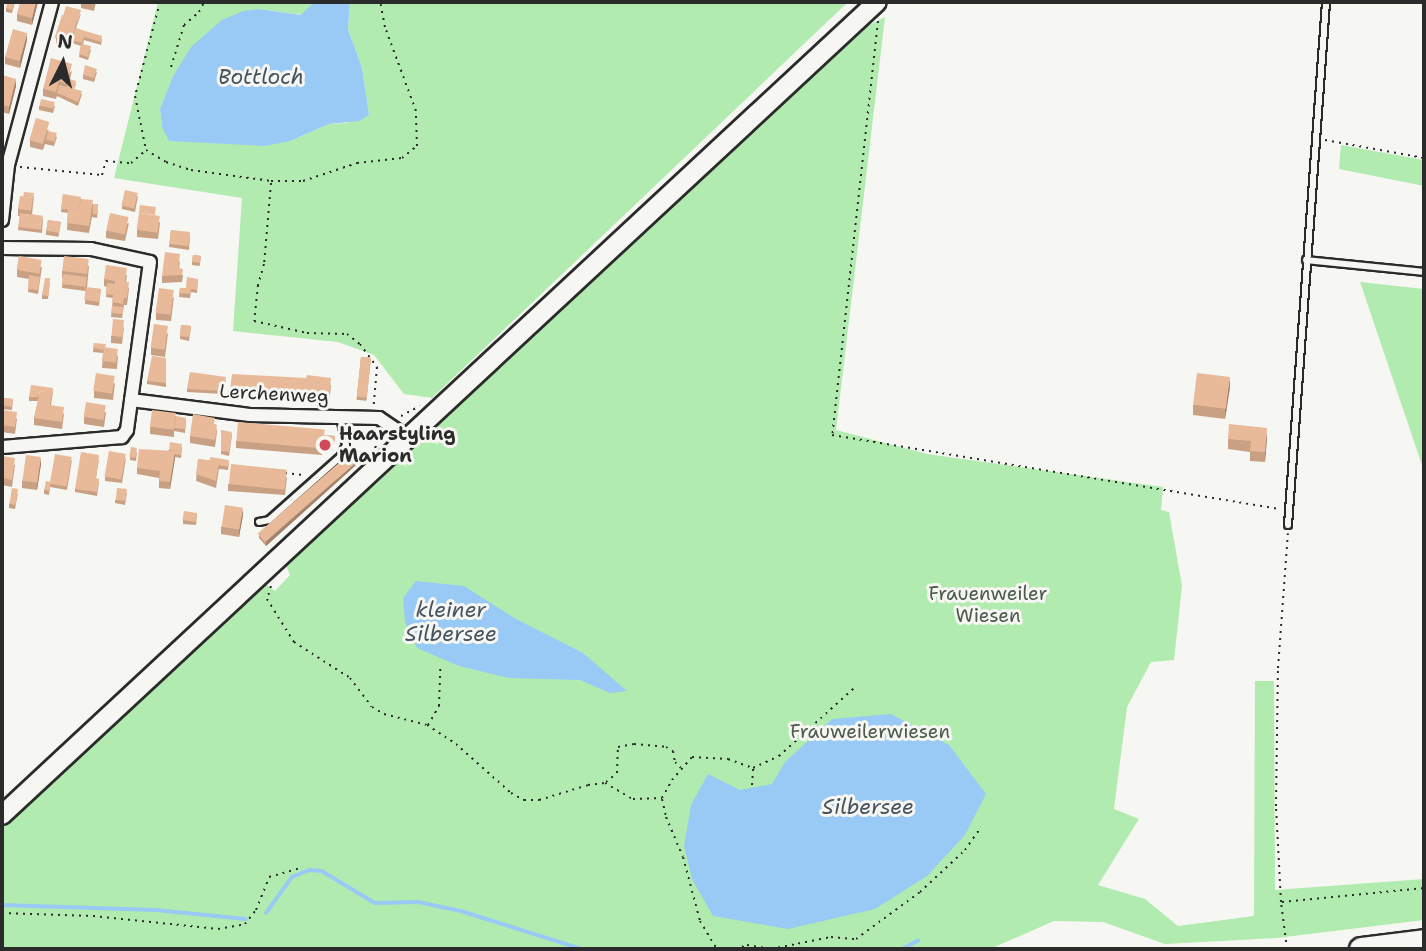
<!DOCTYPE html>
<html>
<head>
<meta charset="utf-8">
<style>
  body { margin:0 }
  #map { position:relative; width:1426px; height:951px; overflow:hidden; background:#f6f6f2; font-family:"Shantell Sans",sans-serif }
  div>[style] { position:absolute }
  .green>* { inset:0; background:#b1ebaf }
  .water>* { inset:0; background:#98caf5 }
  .stream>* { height:3.5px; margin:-1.75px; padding:0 1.75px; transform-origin:1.75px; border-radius:1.75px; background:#98caf5 }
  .path>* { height:2px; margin-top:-1px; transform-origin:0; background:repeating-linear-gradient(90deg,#2b2b2b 0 2px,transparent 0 7px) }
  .roads { filter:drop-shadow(2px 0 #2b2b2b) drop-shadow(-2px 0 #2b2b2b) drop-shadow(0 2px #2b2b2b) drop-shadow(0 -2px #2b2b2b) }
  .service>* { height:6px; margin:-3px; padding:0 3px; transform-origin:3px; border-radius:3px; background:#f6f6f2 }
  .minor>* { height:12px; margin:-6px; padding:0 6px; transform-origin:6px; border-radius:6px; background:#f6f6f2 }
  .secondary>* { height:18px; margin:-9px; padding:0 9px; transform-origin:9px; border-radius:9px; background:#f6f6f2 }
  .motorway>* { height:23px; margin:-11.5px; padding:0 11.5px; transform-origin:11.5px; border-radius:11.5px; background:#f6f6f2 }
  .wall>* { inset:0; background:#c8a084; transform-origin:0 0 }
  .shaded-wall>* { inset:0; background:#a2826b }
  .building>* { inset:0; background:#e8ba99; transform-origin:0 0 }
  .dots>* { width:19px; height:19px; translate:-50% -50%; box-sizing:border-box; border:4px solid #f6f6f2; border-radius:50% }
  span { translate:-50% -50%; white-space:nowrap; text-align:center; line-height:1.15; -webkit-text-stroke:6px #f6f6f2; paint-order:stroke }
  .street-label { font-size:19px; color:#2b2b2b }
  .poi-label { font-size:19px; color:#2b2b2b; font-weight:700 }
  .left { translate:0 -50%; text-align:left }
  .park-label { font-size:19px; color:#4c5b4c }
  .water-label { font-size:21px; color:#46535e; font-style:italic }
  .frame { position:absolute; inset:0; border:4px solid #2b2b2b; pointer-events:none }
  .north { position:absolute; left:28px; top:28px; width:70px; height:70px; -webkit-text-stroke:5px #f6f6f2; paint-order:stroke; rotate:6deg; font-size:19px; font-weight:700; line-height:28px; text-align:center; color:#2b2b2b }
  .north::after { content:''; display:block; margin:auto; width:24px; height:32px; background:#2b2b2b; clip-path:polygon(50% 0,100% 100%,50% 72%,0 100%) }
</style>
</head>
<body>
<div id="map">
  <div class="green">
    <i style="clip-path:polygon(158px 2px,314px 2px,302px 15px,259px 9px,172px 78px,160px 109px,162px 127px,290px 141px,329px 124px,347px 123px,369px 115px,362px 68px,348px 29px,350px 2px,848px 2px,432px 398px,404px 394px,374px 355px,338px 342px,233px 331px,242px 198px,114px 178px)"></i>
    <i style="clip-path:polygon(885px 17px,836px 430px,927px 454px,1163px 487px,1161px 510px,1169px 512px,1182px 586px,1174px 660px,1151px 662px,1127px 707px,1114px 809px,1139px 819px,1098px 885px,1145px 899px,1178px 926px,1254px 916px,1255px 681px,1274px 681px,1275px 890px,1424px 879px,1424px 920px,1277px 938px,1165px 944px,1103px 922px,1054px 921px,990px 949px,2px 949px,2px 827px,263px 582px,275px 591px,290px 575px,285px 563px,347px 505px,376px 484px,517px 347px,860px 30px)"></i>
    <i style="clip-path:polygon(1341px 145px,1424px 160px,1424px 186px,1339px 169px)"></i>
    <i style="clip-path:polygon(1360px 282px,1424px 289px,1424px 471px)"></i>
  </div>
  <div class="water">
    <i style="clip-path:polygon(314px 2px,350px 2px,348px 29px,362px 68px,369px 115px,360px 121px,329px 124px,290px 141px,265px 146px,169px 141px,162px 127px,160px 109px,172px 78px,191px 47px,222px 20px,244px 11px,259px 9px,301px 15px)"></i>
    <i style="clip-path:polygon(416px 581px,464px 586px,516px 619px,583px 653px,627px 691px,610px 693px,580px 680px,509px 678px,459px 666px,417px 648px,405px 622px,403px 598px)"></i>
    <i style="clip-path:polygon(891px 714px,949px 745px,986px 794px,965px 835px,927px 876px,875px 909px,788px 929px,713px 916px,692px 879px,684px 846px,691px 805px,708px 774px,740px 790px,772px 784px,785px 762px,832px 719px)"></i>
  </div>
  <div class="stream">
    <i style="left:2px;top:905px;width:154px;rotate:1.9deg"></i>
    <i style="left:156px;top:910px;width:90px;rotate:5.7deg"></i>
    <i style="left:266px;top:913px;width:44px;rotate:-54.2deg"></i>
    <i style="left:292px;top:877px;width:18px;rotate:-22deg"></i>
    <i style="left:309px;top:870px;width:13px;rotate:4deg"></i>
    <i style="left:322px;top:871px;width:62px;rotate:31.1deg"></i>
    <i style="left:375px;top:903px;width:43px;rotate:-1.3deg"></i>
    <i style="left:418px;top:902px;width:44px;rotate:11.8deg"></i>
    <i style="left:461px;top:911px;width:127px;rotate:17.4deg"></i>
    <i style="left:902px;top:949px;width:18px;rotate:-27deg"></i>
  </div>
  <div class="path">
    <i style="left:160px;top:2px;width:97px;rotate:104.9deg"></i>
    <i style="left:135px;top:96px;width:55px;rotate:78.5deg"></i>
    <i style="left:146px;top:150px;width:23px;rotate:31deg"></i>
    <i style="left:166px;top:162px;width:26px;rotate:18deg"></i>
    <i style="left:191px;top:170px;width:81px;rotate:7.8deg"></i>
    <i style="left:271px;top:181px;width:32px"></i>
    <i style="left:303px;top:181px;width:57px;rotate:-18.4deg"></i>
    <i style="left:357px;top:163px;width:45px;rotate:-6.3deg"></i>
    <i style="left:402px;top:158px;width:19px;rotate:-39deg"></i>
    <i style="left:417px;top:146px;width:35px;rotate:-92deg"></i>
    <i style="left:416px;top:111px;width:90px;rotate:-110.3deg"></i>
    <i style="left:385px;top:27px;width:25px;rotate:-101deg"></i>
    <i style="left:878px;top:21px;width:417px;rotate:96.3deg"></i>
    <i style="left:832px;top:435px;width:452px;rotate:9.4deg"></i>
    <i style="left:171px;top:67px;width:44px;rotate:-72.8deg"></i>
    <i style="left:184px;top:25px;width:20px;rotate:-41deg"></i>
    <i style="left:199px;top:12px;width:11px;rotate:-63deg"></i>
    <i style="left:1325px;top:140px;width:101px;rotate:10.3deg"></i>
    <i style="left:20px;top:167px;width:82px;rotate:5.6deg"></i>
    <i style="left:102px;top:175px;width:15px;rotate:-74deg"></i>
    <i style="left:106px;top:161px;width:25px;rotate:5deg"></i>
    <i style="left:131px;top:163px;width:18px;rotate:-41deg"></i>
    <i style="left:271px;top:183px;width:81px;rotate:94.9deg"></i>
    <i style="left:264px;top:264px;width:22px;rotate:106deg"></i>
    <i style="left:258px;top:285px;width:36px;rotate:96deg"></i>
    <i style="left:254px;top:321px;width:54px;rotate:12.8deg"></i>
    <i style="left:307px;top:333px;width:40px;rotate:1.4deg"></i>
    <i style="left:347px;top:334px;width:16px;rotate:38deg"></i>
    <i style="left:360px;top:344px;width:29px;rotate:54deg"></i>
    <i style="left:377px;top:367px;width:38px;rotate:95deg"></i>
    <i style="left:401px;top:416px;width:21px;rotate:-28deg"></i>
    <i style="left:375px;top:448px;width:15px;rotate:-67deg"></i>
    <i style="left:285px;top:473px;width:18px;rotate:6deg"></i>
    <i style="left:271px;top:586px;width:14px;rotate:107deg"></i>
    <i style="left:267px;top:599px;width:51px;rotate:57.9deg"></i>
    <i style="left:294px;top:642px;width:67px;rotate:32.7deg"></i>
    <i style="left:350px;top:678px;width:36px;rotate:53deg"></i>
    <i style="left:372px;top:707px;width:14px;rotate:30deg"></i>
    <i style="left:384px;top:714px;width:44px;rotate:14.3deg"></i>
    <i style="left:427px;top:725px;width:35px;rotate:33deg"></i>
    <i style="left:456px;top:744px;width:74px;rotate:41.7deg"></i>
    <i style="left:511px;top:793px;width:15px;rotate:28deg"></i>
    <i style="left:524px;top:800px;width:15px"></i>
    <i style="left:539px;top:800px;width:51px;rotate:-17deg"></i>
    <i style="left:588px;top:785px;width:17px;rotate:-7deg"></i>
    <i style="left:605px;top:783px;width:32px;rotate:30deg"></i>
    <i style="left:633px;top:799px;width:29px;rotate:-2deg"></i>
    <i style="left:662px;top:798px;width:21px;rotate:-61deg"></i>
    <i style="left:672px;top:780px;width:30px;rotate:-49deg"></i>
    <i style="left:692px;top:757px;width:36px;rotate:3deg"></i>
    <i style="left:728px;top:759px;width:27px;rotate:20deg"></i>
    <i style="left:753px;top:768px;width:29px;rotate:-25deg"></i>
    <i style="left:779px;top:756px;width:101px;rotate:-42.2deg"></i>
    <i style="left:428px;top:725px;width:22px;rotate:-60deg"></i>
    <i style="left:439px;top:706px;width:38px;rotate:-88deg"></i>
    <i style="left:606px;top:782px;width:14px;rotate:-39deg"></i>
    <i style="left:617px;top:773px;width:26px;rotate:-88deg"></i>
    <i style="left:618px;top:747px;width:16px;rotate:-11deg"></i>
    <i style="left:634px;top:744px;width:32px;rotate:5deg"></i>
    <i style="left:666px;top:747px;width:8px;rotate:30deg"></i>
    <i style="left:673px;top:751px;width:11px;rotate:80deg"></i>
    <i style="left:675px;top:762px;width:8px;rotate:45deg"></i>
    <i style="left:752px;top:785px;width:16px;rotate:-86deg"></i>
    <i style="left:662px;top:799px;width:18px;rotate:77deg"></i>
    <i style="left:666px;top:817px;width:43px;rotate:67deg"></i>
    <i style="left:683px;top:857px;width:66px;rotate:75.1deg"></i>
    <i style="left:700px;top:921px;width:33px;rotate:59deg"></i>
    <i style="left:1282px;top:902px;width:143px;rotate:-5.6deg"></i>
    <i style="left:2px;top:913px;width:91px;rotate:1.9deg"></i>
    <i style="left:93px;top:916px;width:126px;rotate:5.9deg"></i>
    <i style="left:218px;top:929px;width:27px;rotate:-10deg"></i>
    <i style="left:245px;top:924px;width:18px;rotate:-52deg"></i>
    <i style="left:256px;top:910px;width:35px;rotate:-68deg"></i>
    <i style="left:269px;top:877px;width:35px;rotate:-16deg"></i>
    <i style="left:735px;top:949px;width:13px;rotate:-18deg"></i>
    <i style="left:747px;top:945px;width:24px;rotate:9deg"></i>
    <i style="left:771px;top:949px;width:61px;rotate:-11.3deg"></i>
    <i style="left:831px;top:937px;width:25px;rotate:5deg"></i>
    <i style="left:856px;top:939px;width:79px;rotate:-36.3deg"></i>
    <i style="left:920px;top:892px;width:62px;rotate:-43deg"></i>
    <i style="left:965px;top:850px;width:28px;rotate:-55deg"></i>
    <i style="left:1287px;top:949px;width:47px;rotate:-97.3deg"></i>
    <i style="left:1281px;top:902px;width:96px;rotate:-93deg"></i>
    <i style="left:1276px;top:806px;width:138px;rotate:-89.2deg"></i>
    <i style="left:1278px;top:668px;width:135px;rotate:-85.8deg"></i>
  </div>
  <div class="roads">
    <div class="service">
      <i style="left:1306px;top:260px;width:119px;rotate:5.8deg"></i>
      <i style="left:259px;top:522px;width:10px;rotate:-11deg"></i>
      <i style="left:269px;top:520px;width:96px;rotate:-41.6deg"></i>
      <i style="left:341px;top:456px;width:12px;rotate:-66deg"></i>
      <i style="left:346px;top:445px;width:29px;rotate:-102deg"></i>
      <i style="left:1288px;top:525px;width:524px;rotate:-85.84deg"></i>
    </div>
    <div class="minor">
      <i style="left:2px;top:220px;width:55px;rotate:-83.8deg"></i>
      <i style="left:8px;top:165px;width:169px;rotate:-74.9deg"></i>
      <i style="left:2px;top:248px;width:89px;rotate:0.6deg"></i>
      <i style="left:91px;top:249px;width:60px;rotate:12.4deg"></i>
      <i style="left:150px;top:262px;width:170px;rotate:97.8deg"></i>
      <i style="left:127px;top:430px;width:9px;rotate:126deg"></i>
      <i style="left:122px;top:437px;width:120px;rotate:175.2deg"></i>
      <i style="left:131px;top:400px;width:119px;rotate:7.2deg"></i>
      <i style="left:249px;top:415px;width:130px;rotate:1.3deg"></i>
      <i style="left:379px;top:418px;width:36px;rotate:34deg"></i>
    </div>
    <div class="secondary">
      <i style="left:2px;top:815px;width:1194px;rotate:-42.9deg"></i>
    </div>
    <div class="motorway">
      <i style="left:1361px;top:949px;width:64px;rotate:-7.2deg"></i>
    </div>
  </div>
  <div class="wall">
    <i style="clip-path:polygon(15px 2px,12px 13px,6px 12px,6px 8px)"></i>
    <i style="clip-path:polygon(38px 2px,32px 25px,17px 21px,17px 14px)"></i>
    <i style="clip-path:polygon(81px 2px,96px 2px,94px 11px,81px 8px)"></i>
    <i style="clip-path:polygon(81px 14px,76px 28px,102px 39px,101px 45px,84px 40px,83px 44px,91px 50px,88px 60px,79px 57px,81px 46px,72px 43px,70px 49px,56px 45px,56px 38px)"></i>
    <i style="clip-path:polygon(27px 40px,20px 68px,5px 64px,5px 57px)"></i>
    <i style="clip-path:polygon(72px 71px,70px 79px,76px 84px,74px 89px,82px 94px,78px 106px,57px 96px,56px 99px,43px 96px,43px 89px)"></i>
    <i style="clip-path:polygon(97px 72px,94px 82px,83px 79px,83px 75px)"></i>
    <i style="clip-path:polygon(2px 75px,16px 86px,9px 114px,2px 112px)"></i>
    <i style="clip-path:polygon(39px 106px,55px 106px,53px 113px,39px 110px)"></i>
    <i style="clip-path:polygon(49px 129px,48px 131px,57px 137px,54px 146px,45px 144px,43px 150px,30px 147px,30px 140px)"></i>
    <i style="clip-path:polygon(63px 194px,81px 199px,93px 204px,98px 204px,97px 218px,92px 217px,89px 233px,67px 230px,68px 213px,61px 212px)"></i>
    <i style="clip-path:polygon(34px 196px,32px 214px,43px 219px,42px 233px,18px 230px,20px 216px,18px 216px,18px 209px)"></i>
    <i style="clip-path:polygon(138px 196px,135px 212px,122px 209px,122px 206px)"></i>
    <i style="clip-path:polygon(155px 215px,160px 223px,158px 239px,137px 237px,137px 230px)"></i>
    <i style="left:48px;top:220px;width:13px;height:15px;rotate:9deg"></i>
    <i style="clip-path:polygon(129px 223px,125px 241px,106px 238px,106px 231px)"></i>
    <i style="clip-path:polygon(171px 230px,190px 235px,189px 250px,169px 247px)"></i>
    <i style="left:193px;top:255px;width:8px;height:10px;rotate:7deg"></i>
    <i style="clip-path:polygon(180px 261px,179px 268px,183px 276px,182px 282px,162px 283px,162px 276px)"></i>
    <i style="clip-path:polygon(89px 266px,87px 288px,101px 289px,99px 306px,85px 304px,86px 291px,62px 288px,63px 278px,62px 278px,62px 271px)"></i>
    <i style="clip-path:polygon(42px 267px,38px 294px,28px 292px,29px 279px,17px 277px,17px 270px)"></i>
    <i style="clip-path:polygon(127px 275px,126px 282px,129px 289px,127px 305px,124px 305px,122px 318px,111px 317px,113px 298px,106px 297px,107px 287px,104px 286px,104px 279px)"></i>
    <i style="clip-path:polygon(198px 279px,197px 293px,191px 292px,190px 298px,179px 297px,180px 288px,186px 288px)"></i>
    <i style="clip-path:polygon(50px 282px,48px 299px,42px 299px,42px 295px)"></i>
    <i style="clip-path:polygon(174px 297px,171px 321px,156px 320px,156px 313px)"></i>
    <i style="clip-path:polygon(181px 325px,191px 326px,189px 341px,180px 339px)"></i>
    <i style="clip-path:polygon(124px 327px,122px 344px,111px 343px,111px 336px)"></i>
    <i style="clip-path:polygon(168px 333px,165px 357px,151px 355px,151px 348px)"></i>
    <i style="clip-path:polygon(94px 343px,105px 348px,118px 356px,117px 369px,102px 368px,103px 353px,93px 352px)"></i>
    <i style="left:361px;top:357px;width:10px;height:43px;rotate:6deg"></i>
    <i style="clip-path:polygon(166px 358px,166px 387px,147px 384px,147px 381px)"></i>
    <i style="clip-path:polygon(306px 378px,331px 385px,329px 403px,230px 398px,230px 391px)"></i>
    <i style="clip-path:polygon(226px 381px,224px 394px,187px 392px,187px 389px)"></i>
    <i style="clip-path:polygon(115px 383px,113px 400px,94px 398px,94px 391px)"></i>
    <i style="clip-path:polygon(1230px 387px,1225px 419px,1193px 415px,1193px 405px)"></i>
    <i style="clip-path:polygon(53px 391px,51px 405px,64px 414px,62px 429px,34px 425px,34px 418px,38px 401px,29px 401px,29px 397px)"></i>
    <i style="left:2px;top:398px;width:11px;height:11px;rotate:5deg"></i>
    <i style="clip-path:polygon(2px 410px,17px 419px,15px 434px,2px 432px)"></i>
    <i style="clip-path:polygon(106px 412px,104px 427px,84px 424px,84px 417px)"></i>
    <i style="clip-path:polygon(176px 416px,186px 421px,185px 433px,174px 431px,174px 437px,150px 434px,150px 427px)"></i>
    <i style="clip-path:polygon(215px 424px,217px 432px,215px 447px,190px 443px,190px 436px)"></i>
    <i style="clip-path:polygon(221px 430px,232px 435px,229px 456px,221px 454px)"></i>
    <i style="clip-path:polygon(325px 435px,335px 436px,333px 451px,323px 449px,322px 455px,236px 448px,236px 441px)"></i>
    <i style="clip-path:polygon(1267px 438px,1265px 462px,1250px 461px,1250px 452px,1228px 449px,1228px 439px)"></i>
    <i style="clip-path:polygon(182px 447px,181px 458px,175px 457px,170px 489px,159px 488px,159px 478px,137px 474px,137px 468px,169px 450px)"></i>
    <i style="clip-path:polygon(137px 452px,136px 461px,130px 460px,130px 457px)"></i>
    <i style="clip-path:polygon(2px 456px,15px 465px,12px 487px,2px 485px)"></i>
    <i style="clip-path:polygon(126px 458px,122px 483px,105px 481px,105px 477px)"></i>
    <i style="clip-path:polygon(99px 459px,96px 478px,99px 482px,97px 496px,75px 492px,75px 489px)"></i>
    <i style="clip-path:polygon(198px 459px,229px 463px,228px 470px,219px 469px,216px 488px,196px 481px)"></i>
    <i style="clip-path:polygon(72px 460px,67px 490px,50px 487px,49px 495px,44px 494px,44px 490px,51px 482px)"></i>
    <i style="clip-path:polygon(41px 464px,37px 490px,22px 488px,22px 481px)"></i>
    <i style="clip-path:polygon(356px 465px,266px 546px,259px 538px,259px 535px)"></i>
    <i style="clip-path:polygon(287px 477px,285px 495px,228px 491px,228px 484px)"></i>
    <i style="clip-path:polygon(18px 493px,15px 509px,9px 508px,9px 504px)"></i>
    <i style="clip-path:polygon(127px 493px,125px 505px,115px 503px,115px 500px)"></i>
    <i style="clip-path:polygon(197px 513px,196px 525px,183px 524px,183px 520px)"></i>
    <i style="clip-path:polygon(243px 515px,239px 537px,221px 534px,221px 527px)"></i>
  </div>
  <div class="shaded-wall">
    <i style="clip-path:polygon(36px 2px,38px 2px,32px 25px,32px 18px)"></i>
    <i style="clip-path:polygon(27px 33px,27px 40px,20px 68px,20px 61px)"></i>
    <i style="clip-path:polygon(16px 79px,16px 86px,9px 114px,9px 107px)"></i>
    <i style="clip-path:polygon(1230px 377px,1230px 387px,1225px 419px,1225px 409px)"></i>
    <i style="clip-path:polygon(1267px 428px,1267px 438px,1265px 462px,1265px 452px)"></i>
    <i style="clip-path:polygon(175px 451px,175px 458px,170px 489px,170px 482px)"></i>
    <i style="clip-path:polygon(41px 457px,41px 464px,37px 490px,37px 483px)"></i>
    <i style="clip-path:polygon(356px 462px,356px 465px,266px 546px,266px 542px)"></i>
    <i style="clip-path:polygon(243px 508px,243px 515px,239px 537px,239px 530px)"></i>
  </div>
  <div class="building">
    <i style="clip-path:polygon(7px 2px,14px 2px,12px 10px,6px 8px)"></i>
    <i style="clip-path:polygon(20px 2px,36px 2px,32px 18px,17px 14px)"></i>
    <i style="clip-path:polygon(66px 6px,81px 10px,78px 21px,76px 21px,77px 20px,63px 16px)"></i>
    <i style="left:62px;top:15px;width:16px;height:24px;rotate:18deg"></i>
    <i style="clip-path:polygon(75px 28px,102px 36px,101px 42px,84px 37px,82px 43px,72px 40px)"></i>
    <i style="left:13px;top:29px;width:15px;height:29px;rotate:16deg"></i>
    <i style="clip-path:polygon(81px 44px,91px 46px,88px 57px,79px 54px)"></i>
    <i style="clip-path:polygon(51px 58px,72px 64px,67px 84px,59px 81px,56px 92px,43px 89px)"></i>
    <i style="clip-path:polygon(85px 65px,97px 69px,94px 78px,83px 75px)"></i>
    <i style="clip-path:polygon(2px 75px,16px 79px,9px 107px,2px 105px)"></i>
    <i style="clip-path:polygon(69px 79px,76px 81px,74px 89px,82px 91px,78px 102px,57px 93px,59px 85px,67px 87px)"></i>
    <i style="left:41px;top:99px;width:14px;height:7px;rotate:12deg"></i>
    <i style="left:36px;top:118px;width:14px;height:23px;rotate:17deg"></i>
    <i style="left:48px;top:131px;width:9px;height:9px;rotate:13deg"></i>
    <i style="left:125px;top:190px;width:13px;height:16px;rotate:13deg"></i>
    <i style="clip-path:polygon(24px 192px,34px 193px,33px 202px,33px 198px,23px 197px)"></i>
    <i style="clip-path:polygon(63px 194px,81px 197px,79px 210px,61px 209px)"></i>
    <i style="left:20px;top:196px;width:13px;height:13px;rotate:9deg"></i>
    <i style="clip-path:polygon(81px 199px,93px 200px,89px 226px,67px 223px,68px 209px,79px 210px)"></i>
    <i style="left:93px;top:204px;width:5px;height:10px"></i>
    <i style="left:140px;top:205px;width:16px;height:8px;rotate:7deg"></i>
    <i style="left:20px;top:213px;width:23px;height:14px;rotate:7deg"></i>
    <i style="left:110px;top:213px;width:19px;height:18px;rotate:12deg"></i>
    <i style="left:139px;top:213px;width:21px;height:17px;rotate:8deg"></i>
    <i style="left:48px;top:220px;width:13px;height:11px;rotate:9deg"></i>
    <i style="left:171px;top:230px;width:19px;height:14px;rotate:6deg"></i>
    <i style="clip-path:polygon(165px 252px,180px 254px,178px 268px,183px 269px,182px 275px,162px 276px)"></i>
    <i style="left:193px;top:255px;width:8px;height:7px;rotate:7deg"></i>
    <i style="left:19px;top:256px;width:23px;height:14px;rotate:10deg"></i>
    <i style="left:64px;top:256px;width:25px;height:15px;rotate:7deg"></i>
    <i style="clip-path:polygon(106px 265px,127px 268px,125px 282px,129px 282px,127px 298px,124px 298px,123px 304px,112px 302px,115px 281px,104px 279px)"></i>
    <i style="left:63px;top:274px;width:24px;height:10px;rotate:7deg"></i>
    <i style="clip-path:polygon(29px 275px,40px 277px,38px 290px,28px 289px)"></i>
    <i style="clip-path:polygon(187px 277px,198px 279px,197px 290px,191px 289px,190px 294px,179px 293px,180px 288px,186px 288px)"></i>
    <i style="clip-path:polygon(45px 278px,50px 278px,48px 296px,42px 295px)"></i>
    <i style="left:107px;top:283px;width:8px;height:11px;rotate:7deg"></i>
    <i style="left:86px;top:287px;width:15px;height:13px;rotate:8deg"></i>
    <i style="left:159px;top:288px;width:15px;height:25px;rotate:8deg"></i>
    <i style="left:112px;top:306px;width:11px;height:7px;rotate:5deg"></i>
    <i style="left:113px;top:319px;width:11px;height:17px;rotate:5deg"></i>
    <i style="left:154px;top:324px;width:14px;height:24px;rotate:8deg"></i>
    <i style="left:181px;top:325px;width:10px;height:11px;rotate:6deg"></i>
    <i style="clip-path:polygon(94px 343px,106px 344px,105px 348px,104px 347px,103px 350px,93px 348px)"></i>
    <i style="left:104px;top:347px;width:14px;height:14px;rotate:8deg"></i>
    <i style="clip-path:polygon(152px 356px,166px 358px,166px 383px,147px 381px)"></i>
    <i style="left:361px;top:357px;width:10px;height:40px;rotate:6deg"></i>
    <i style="clip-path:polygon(190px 372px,226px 377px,224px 391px,187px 389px)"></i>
    <i style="left:96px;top:373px;width:19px;height:18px;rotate:9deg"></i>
    <i style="left:1197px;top:373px;width:33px;height:32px;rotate:7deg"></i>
    <i style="clip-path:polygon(232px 374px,306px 378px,307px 375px,331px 378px,329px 396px,230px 391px)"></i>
    <i style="clip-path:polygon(31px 385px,53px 388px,52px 396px,52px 393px,40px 391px,38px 397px,29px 397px)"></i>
    <i style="clip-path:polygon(40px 391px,52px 393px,50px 405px,64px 407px,62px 422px,34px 418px)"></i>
    <i style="clip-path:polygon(2px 398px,13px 399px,12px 407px,2px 405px)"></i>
    <i style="left:86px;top:402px;width:20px;height:15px;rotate:9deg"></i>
    <i style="clip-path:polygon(2px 410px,17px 412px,15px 427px,2px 425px)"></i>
    <i style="left:152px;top:410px;width:24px;height:17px;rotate:7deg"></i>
    <i style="clip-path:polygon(193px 414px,215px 418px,214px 424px,217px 425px,215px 440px,190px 436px)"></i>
    <i style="clip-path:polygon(176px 416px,186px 418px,185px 429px,174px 428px)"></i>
    <i style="left:238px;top:422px;width:87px;height:19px;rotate:5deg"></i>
    <i style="clip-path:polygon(1229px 424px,1267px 428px,1265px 452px,1250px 451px,1251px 441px,1228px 439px)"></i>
    <i style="clip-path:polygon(221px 430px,232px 432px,229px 452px,221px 451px)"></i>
    <i style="left:325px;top:435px;width:10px;height:10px;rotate:6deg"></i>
    <i style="clip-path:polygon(170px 442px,182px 444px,181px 455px,174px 454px,175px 451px,169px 450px)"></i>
    <i style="left:131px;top:447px;width:6px;height:10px;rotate:9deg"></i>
    <i style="clip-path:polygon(139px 449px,175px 451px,170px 482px,159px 481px,160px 471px,137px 468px)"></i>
    <i style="left:109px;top:451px;width:17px;height:26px;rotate:10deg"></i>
    <i style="clip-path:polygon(81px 452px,99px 455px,96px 478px,99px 479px,97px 492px,75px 489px)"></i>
    <i style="left:55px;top:454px;width:17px;height:30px;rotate:10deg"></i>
    <i style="left:349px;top:454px;width:11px;height:121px;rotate:49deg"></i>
    <i style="left:26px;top:455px;width:15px;height:26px;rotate:8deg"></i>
    <i style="clip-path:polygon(2px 456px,15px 458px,12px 480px,2px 478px)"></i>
    <i style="clip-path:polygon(210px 457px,229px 460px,228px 467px,218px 465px,219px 462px,210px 461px)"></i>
    <i style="clip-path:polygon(198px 459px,219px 462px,216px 481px,196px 474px)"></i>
    <i style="left:231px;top:464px;width:56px;height:20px;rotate:6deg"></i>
    <i style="left:46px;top:481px;width:5px;height:9px;rotate:11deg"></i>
    <i style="left:12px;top:488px;width:6px;height:16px;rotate:9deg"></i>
    <i style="left:117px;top:488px;width:10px;height:12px;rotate:6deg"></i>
    <i style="left:225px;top:505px;width:18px;height:22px;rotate:9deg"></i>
    <i style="left:184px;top:511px;width:13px;height:9px;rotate:9deg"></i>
  </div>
  <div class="dots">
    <i style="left:325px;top:445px;background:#d1495b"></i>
  </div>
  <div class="street-label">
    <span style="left:274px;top:394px;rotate:3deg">Lerchenweg</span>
  </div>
  <div class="poi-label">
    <span class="left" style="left:339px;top:445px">Haarstyling<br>Marion</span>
  </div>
  <div class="park-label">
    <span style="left:988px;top:605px">Frauenweiler<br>Wiesen</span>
    <span style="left:870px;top:732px">Frauweilerwiesen</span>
  </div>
  <div class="water-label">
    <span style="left:261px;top:77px">Bottloch</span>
    <span style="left:451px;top:622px">kleiner<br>Silbersee</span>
    <span style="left:868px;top:807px">Silbersee</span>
  </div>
  <div class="frame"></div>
  <div class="north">N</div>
</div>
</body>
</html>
